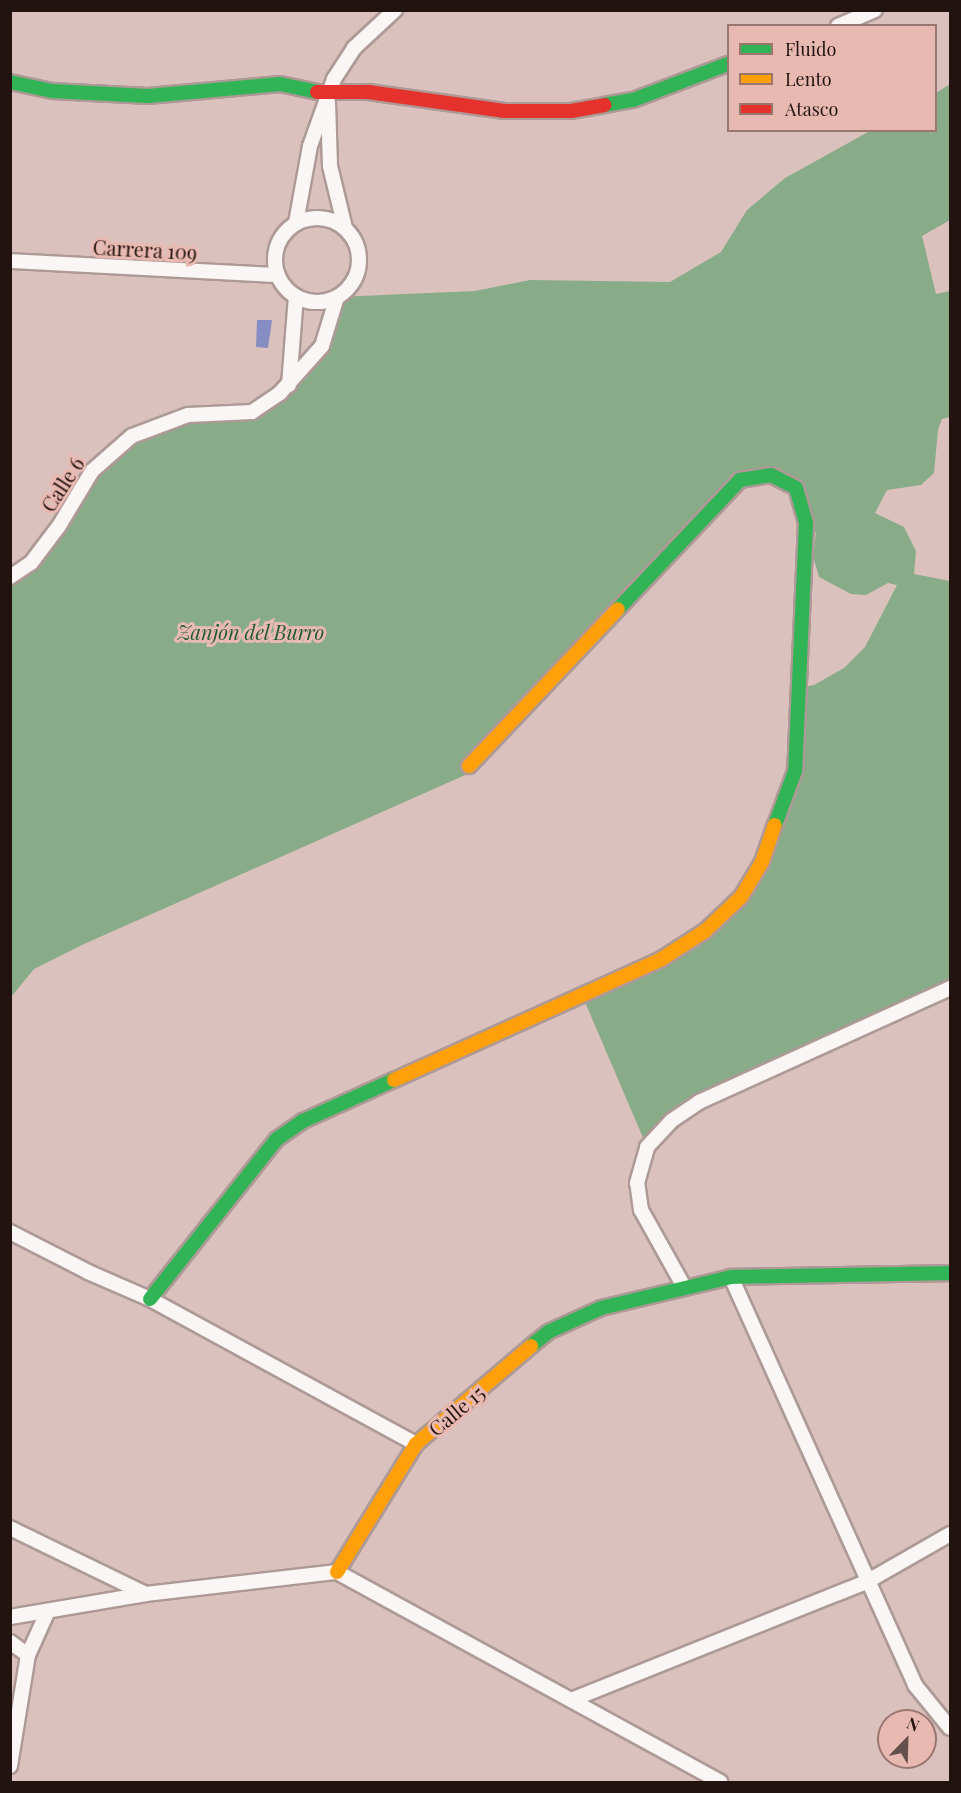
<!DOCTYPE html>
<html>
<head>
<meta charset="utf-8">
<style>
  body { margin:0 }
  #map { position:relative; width:961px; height:1793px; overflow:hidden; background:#dbc1bd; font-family:"Playfair Display",serif }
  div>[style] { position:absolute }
  .forest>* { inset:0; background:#88ab88 }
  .water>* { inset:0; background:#868dc2 }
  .roads { filter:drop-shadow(2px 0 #ad9996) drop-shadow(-2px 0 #ad9996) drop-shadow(0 2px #ad9996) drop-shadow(0 -2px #ad9996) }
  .street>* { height:14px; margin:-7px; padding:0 7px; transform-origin:7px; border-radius:7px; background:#faf6f5 }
  .street>.ring { margin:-7px; padding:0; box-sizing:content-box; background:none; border:14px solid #faf6f5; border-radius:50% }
  .fast>* { height:14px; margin:-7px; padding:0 7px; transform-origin:7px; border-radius:7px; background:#30b455 }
  .slow>* { height:14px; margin:-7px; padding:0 7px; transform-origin:7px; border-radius:7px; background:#ff9f0a }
  .jam>* { height:14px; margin:-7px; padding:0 7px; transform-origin:7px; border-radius:7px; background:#e5322d }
  span { translate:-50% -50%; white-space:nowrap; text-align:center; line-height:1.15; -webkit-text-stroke:6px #e8b9b0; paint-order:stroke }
  .street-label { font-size:20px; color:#231310 }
  .park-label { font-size:20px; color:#1f5a31; font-style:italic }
  .frame { position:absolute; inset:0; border:12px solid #231310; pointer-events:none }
  .legend { position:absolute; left:727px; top:24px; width:210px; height:108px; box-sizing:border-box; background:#e8b9b0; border:2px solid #997770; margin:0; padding:8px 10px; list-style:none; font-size:18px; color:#231310 }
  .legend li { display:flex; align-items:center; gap:12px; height:30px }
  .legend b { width:30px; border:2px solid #997770 }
  .north { position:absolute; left:877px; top:1709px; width:60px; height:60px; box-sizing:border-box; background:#e8b9b0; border:2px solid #997770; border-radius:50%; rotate:23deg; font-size:16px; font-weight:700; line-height:24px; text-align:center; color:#231310 }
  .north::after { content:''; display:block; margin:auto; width:21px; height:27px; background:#63504d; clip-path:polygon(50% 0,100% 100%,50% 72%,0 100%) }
</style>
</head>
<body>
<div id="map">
  <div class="forest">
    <i style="clip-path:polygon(950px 84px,950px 220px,922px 236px,936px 294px,950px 291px,950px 417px,942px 419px,938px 430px,934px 473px,921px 485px,887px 490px,875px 513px,904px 527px,916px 551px,914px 574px,950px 581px,950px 988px,699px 1102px,647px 1147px,582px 995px,661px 960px,741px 897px,781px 817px,799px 688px,814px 685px,844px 668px,865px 647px,897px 585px,888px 583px,866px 595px,851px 594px,819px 577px,813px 556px,816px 533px,806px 523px,796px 488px,740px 480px,472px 772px,84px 944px,34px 969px,11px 997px,11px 577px,31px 562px,92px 471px,159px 423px,252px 412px,309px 364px,337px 297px,475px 291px,530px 280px,670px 282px,721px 252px,747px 210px,785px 178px,870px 131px,936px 130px,936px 93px)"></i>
  </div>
  <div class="water">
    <i style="clip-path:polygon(257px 320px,272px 320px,268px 348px,256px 347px)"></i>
  </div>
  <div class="roads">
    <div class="street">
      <i style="left:838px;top:26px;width:40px;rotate:-23.4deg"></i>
      <i style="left:328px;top:102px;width:64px;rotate:88.2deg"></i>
      <i style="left:330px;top:166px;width:64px;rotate:76.4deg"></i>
      <i class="ring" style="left:275px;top:218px;width:70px;height:70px"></i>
      <i style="left:296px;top:223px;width:78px;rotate:-79.7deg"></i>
      <i style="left:310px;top:146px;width:71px;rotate:-70.3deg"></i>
      <i style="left:334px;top:79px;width:37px;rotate:-57deg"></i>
      <i style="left:354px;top:48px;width:56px;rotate:-42.8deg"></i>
      <i style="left:10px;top:261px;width:268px;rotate:3deg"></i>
      <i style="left:289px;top:385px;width:89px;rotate:-85.5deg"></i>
      <i style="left:10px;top:577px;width:25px;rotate:-34deg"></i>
      <i style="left:31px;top:563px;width:46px;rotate:-52.9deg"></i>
      <i style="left:59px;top:526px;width:64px;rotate:-59deg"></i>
      <i style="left:92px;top:471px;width:53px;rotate:-41.2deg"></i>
      <i style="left:132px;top:436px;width:60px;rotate:-20.6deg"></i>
      <i style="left:188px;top:415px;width:64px;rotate:-2.7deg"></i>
      <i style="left:252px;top:412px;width:34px;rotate:-34deg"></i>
      <i style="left:280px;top:393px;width:63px;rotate:-48.2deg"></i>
      <i style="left:322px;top:346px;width:51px;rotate:-73deg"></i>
      <i style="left:10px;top:1232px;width:88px;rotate:27.1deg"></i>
      <i style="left:88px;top:1272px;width:68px;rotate:23.5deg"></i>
      <i style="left:150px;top:1299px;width:303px;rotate:28.6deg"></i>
      <i style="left:731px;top:1277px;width:448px;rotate:65.7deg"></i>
      <i style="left:915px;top:1685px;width:55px;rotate:50.9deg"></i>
      <i style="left:683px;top:1285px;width:86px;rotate:-119.2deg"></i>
      <i style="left:641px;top:1210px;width:27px;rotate:-98deg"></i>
      <i style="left:637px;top:1183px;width:37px;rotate:-74deg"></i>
      <i style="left:647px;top:1147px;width:35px;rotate:-47deg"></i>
      <i style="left:671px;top:1121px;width:34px;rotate:-34deg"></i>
      <i style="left:699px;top:1102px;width:276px;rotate:-24.4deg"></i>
      <i style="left:10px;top:1528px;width:151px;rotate:25.9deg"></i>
      <i style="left:10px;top:1617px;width:138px;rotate:-9.6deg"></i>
      <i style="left:146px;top:1594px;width:192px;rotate:-6.6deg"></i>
      <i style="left:337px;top:1572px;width:437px;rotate:28.7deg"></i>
      <i style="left:10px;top:1642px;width:22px;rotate:36deg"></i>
      <i style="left:571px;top:1700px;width:320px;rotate:-21.8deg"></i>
      <i style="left:868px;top:1581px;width:95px;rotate:-29.8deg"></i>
      <i style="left:10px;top:1766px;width:112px;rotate:-80.8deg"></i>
      <i style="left:28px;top:1655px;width:46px;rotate:-65.7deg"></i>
    </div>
    <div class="fast">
      <i style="left:10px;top:82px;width:43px;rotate:12.1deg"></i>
      <i style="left:52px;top:91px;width:96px;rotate:3deg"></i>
      <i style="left:148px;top:96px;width:133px;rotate:-5.2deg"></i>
      <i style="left:280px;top:84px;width:38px;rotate:12deg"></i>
      <i style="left:604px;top:105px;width:29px;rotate:-10deg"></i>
      <i style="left:633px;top:100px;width:102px;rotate:-20.8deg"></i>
      <i style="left:618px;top:609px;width:178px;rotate:-46.6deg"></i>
      <i style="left:740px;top:480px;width:31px;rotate:-9deg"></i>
      <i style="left:771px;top:475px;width:28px;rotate:27deg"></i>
      <i style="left:796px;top:488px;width:36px;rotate:74deg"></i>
      <i style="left:806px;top:523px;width:248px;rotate:92.5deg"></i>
      <i style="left:795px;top:771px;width:58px;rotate:110.3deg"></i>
      <i style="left:150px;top:1299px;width:204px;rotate:-51.6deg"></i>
      <i style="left:277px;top:1139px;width:32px;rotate:-35deg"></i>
      <i style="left:303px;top:1121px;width:100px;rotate:-24.3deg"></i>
      <i style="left:531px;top:1346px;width:22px;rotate:-39deg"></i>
      <i style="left:548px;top:1332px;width:58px;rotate:-24.4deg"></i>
      <i style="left:601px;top:1308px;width:134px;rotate:-13.4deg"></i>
      <i style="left:731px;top:1277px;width:219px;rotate:-1deg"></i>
    </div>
    <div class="slow">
      <i style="left:469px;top:766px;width:216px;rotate:-46.5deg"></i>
      <i style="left:394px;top:1080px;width:292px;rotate:-24.3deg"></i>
      <i style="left:660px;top:960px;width:54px;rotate:-32.8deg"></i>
      <i style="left:705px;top:931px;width:50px;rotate:-43.4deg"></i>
      <i style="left:741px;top:897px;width:41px;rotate:-59deg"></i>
      <i style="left:762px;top:862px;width:39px;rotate:-71deg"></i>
      <i style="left:337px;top:1572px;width:150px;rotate:-58.3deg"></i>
      <i style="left:416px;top:1444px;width:151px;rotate:-40.4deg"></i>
    </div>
    <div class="jam">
      <i style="left:317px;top:92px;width:51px"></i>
      <i style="left:368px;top:92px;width:138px;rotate:7.9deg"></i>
      <i style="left:505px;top:111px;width:66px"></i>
      <i style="left:571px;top:111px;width:34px;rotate:-10deg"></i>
    </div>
  </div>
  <div class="street-label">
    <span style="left:145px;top:249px;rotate:3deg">Carrera 109</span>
    <span style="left:62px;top:484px;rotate:-57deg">Calle 6</span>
    <span style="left:456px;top:1410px;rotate:-40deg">Calle 15</span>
  </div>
  <div class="park-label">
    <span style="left:251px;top:631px">Zanjón del Burro</span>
  </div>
  <div class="frame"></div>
  <ul class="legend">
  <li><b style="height:8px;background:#30b455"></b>Fluido</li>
  <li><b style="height:8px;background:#ff9f0a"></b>Lento</li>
  <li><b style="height:8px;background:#e5322d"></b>Atasco</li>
  </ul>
  <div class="north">N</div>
</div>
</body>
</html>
